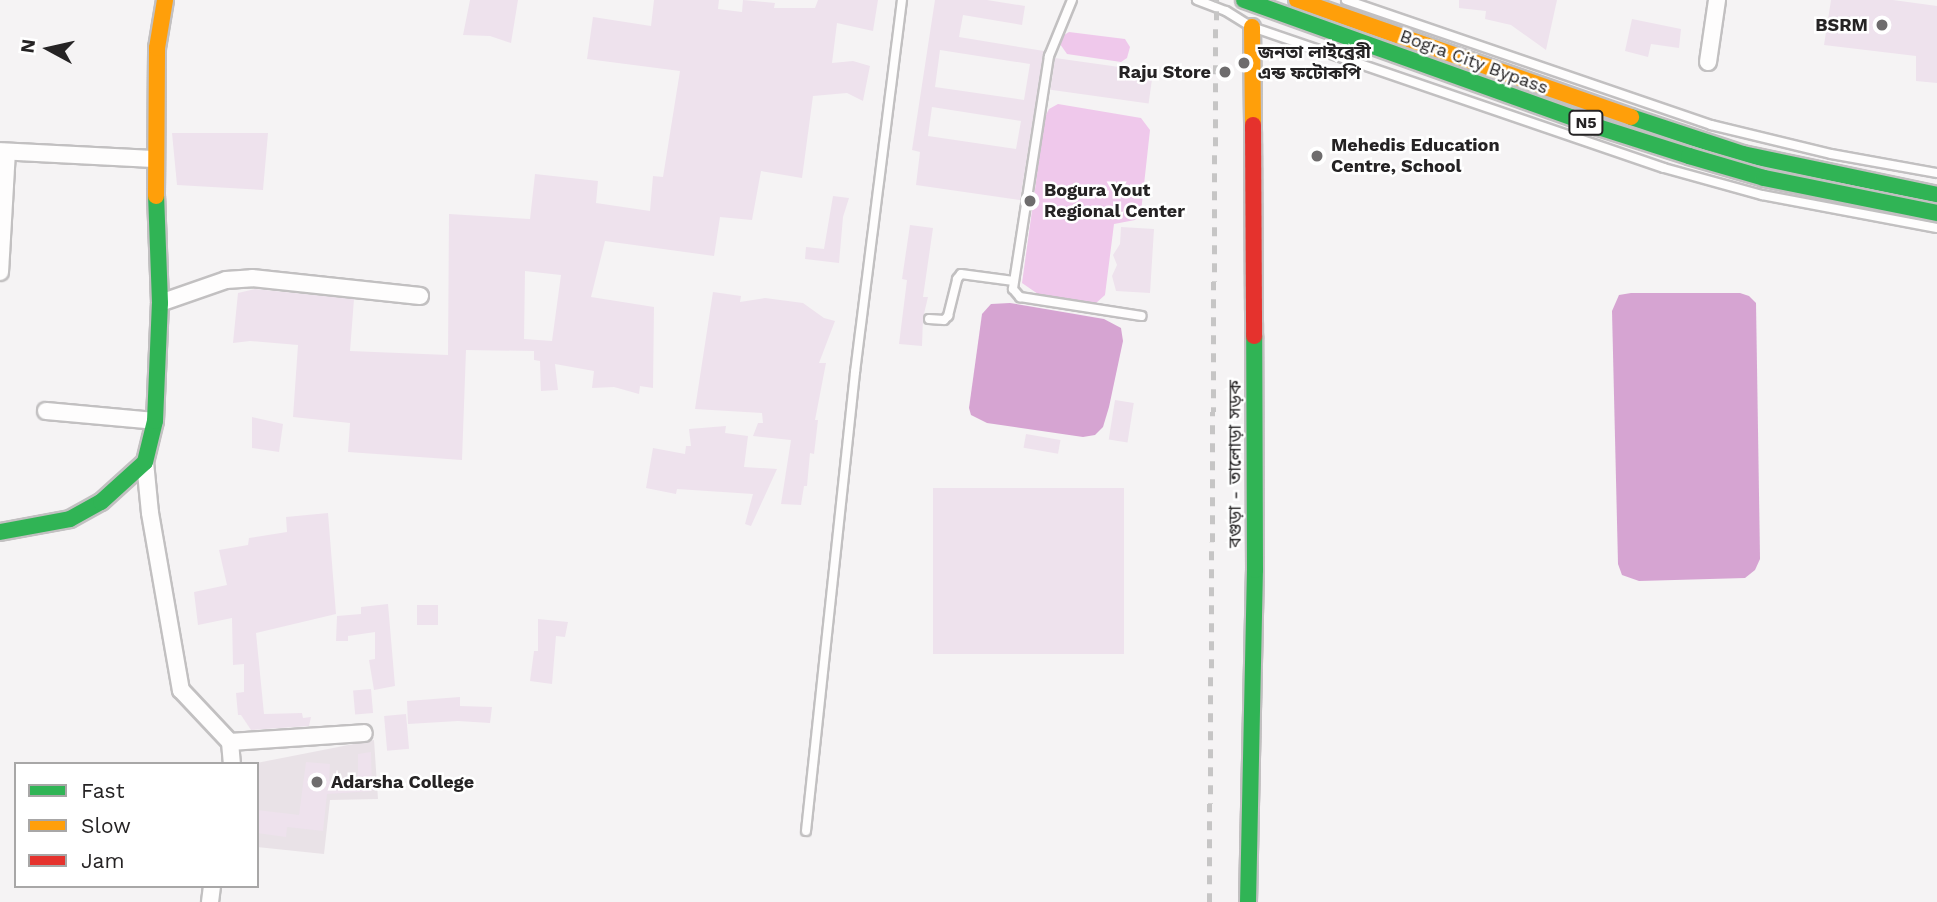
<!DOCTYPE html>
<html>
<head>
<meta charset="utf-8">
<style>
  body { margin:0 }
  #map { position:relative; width:1937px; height:902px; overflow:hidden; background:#f5f3f4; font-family:"Work Sans","Noto Sans Bengali",sans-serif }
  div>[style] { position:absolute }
  .built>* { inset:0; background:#e9e2e7 }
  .green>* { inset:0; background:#efc8eb }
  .water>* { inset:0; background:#d6a4d2 }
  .building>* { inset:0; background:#eee2ed; transform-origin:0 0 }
  .roads { filter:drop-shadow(2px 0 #c2c0c1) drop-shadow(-2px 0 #c2c0c1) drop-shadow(0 2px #c2c0c1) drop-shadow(0 -2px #c2c0c1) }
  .lane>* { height:8px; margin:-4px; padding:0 4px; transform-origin:4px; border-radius:4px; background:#fefdfd }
  .street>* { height:16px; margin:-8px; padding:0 8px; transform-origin:8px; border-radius:8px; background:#fefdfd }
  .fast>* { height:16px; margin:-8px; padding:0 8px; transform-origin:8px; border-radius:8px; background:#30b455 }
  .slow>* { height:16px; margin:-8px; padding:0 8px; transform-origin:8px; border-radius:8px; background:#ff9f0a }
  .jam>* { height:16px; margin:-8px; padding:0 8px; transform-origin:8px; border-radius:8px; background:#e5322d }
  .rail>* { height:4.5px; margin-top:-2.25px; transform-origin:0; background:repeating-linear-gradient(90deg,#c6c5c5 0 9px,transparent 0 18px) }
  .bridges { filter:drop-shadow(2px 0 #c2c0c1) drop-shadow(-2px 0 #c2c0c1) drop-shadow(0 2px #c2c0c1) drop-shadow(0 -2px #c2c0c1) }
  .fast-bridge>* { height:16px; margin:-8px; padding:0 8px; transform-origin:8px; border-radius:8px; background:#30b455 }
  .dots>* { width:19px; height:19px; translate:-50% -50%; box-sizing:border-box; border:4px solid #fff; border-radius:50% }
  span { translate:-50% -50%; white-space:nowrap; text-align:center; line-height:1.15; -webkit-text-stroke:5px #fff; paint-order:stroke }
  .shield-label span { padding:2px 5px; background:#fff; border:2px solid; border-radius:5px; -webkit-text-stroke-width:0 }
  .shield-label { font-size:16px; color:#252324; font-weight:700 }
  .poi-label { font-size:18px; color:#252324; font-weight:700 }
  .right { translate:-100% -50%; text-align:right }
  .left { translate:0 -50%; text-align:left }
  .street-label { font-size:18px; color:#252324 }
  .legend { position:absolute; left:14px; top:762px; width:245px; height:126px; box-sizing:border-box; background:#fff; border:2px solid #a8a7a7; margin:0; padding:9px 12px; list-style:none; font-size:21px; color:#252324 }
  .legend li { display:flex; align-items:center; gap:14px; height:35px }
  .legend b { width:35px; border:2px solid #a8a7a7 }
  .north { position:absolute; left:14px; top:14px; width:70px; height:70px; -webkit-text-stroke:5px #fff; paint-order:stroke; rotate:278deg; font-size:19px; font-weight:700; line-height:28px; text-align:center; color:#252324 }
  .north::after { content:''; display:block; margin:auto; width:24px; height:32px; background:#252324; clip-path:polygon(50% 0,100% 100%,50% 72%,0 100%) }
</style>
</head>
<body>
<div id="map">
  <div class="built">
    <i style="clip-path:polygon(374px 740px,378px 799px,330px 800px,324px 854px,257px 847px,257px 764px,252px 764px)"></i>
  </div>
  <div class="green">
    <i style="clip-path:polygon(1069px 32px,1125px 39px,1130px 47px,1127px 58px,1121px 62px,1067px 54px,1060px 44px,1064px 35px)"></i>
    <i style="clip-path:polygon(1058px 104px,1141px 118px,1150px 130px,1141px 212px,1135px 220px,1114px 224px,1105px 295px,1095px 304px,1038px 294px,1022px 283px,1045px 117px,1049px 109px)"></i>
  </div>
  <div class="water">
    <i style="clip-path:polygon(1631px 293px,1740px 293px,1749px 296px,1756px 303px,1760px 559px,1755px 570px,1745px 578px,1639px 581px,1622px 575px,1618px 564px,1612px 311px,1619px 295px)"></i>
    <i style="clip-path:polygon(1010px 303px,1104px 319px,1121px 328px,1123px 341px,1109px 407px,1103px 427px,1095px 435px,1083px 437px,987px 423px,971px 415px,969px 408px,982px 314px,991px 304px)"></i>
  </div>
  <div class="building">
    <i style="clip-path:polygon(470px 0,518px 0,511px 43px,490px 36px,463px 35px)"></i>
    <i style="clip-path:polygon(evenodd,654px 0,719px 0,718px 9px,742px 12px,743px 0,775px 3px,774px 8px,815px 8px,818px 0,878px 0,873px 31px,837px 23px,832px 63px,853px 61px,870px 66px,863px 101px,847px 93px,813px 96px,802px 178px,761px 171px,752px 220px,720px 217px,714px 256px,605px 241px,591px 297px,654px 307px,653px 388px,640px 386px,639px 394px,614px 387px,592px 388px,594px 371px,555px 364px,558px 390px,541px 391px,540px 361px,534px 360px,534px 351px,466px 350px,462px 460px,348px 452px,350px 423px,293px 417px,298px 345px,250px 341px,233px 343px,238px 293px,255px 289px,354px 299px,350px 351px,448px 355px,449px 214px,530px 219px,535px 174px,598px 181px,596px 203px,650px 211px,653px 176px,663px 177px,680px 71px,587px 59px,593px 17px,651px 26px,654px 0,525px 271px,561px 275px,552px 341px,524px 339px,525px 271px)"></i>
    <i style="clip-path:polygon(evenodd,935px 0,987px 0,1025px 6px,1022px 25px,963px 15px,959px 37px,1044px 51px,1020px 200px,916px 185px,920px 152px,912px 150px,935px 0,940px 50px,1030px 64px,1024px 100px,935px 87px,940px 50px,935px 0,932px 107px,1021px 121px,1016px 149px,928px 136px,932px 107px)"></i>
    <i style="clip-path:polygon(1459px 0,1557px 0,1546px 50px,1511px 25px,1485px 19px,1486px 11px,1459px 8px)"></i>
    <i style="clip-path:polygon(1831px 0,1893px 0,1937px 6px,1937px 83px,1916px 81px,1916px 56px,1824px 45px)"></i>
    <i style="clip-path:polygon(1632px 19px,1681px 29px,1679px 48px,1651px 44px,1648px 57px,1625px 51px)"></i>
    <i style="left:1055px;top:58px;width:99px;height:32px;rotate:8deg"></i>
    <i style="clip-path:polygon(172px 133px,268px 133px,263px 190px,177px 185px)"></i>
    <i style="clip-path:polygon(833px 196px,849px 198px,843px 217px,839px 263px,805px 259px,806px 247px,824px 249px)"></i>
    <i style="clip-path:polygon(910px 225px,933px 228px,923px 297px,928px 297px,923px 318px,922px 346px,899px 344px,907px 280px,902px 279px)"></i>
    <i style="clip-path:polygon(1121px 227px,1154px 229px,1150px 293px,1116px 291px,1112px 276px,1117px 265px,1113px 255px,1120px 244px)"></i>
    <i style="clip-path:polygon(713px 292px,741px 296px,740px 302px,765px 298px,803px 303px,824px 318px,835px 321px,819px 363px,826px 363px,815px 420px,818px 420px,814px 454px,810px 453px,807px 486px,804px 486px,801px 505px,781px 504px,791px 440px,753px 436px,758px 423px,763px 423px,762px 413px,695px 409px)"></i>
    <i style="left:1115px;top:400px;width:19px;height:40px;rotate:9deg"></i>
    <i style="clip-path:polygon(252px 417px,283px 424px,279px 452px,252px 448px)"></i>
    <i style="clip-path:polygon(726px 426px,725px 433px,748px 436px,744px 467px,777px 469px,751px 526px,745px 524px,753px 494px,677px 489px,676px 494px,646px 488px,653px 448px,685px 454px,686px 446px,691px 446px,689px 429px)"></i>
    <i style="left:1026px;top:434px;width:35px;height:14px;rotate:10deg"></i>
    <i style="left:933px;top:488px;width:191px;height:166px"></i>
    <i style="clip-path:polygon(328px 513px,336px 614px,256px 633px,264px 714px,302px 713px,303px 718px,311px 717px,309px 726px,251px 730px,241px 715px,238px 715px,236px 693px,244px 692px,244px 664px,233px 665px,232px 618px,198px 625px,194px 592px,227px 585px,219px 550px,248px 545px,249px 538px,287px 532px,286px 517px)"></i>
    <i style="clip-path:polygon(388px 604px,395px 686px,374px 690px,369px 660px,375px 659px,375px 632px,348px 636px,348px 641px,336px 641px,337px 616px,361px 614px,361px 607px)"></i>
    <i style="left:417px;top:605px;width:21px;height:20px"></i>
    <i style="clip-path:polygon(538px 619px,568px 622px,565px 637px,556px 636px,552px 684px,530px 681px,534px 651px,538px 651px)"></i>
    <i style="left:371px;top:689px;width:24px;height:18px;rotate:85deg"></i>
    <i style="clip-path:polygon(460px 697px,460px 706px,492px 707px,490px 723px,458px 721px,408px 724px,407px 701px)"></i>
    <i style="left:406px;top:714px;width:35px;height:22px;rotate:85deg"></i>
    <i style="clip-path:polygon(371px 752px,372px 791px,327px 794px,323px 831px,287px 827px,286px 837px,257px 833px,257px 810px,299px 815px,306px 762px,330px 764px,329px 781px,358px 780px,358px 754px)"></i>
  </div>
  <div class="roads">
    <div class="lane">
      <i style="left:1072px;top:0;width:61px;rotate:112.3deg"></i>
      <i style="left:1049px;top:56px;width:236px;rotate:98.8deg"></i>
      <i style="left:1013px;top:289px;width:11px;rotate:49deg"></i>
      <i style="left:1020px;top:297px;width:123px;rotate:8.9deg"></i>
      <i style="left:1197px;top:0;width:31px;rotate:21deg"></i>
      <i style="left:1226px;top:11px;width:31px;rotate:32deg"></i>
      <i style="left:1252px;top:27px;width:435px;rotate:18.9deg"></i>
      <i style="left:1664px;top:168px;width:102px;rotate:15.4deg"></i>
      <i style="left:1762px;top:195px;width:178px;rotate:10.7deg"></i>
      <i style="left:1346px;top:0;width:386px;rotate:18.9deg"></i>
      <i style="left:1711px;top:125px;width:123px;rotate:13.6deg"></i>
      <i style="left:1831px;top:154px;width:108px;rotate:10.2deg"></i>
      <i style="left:929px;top:319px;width:15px;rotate:4deg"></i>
      <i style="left:944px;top:320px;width:6px;rotate:-45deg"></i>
      <i style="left:948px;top:316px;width:38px;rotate:-76deg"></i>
      <i style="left:957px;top:279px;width:6px;rotate:-51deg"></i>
      <i style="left:961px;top:274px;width:53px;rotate:7.5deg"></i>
      <i style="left:806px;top:831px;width:462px;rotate:-83.9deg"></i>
      <i style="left:855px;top:372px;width:375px;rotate:-82.8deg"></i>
    </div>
    <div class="street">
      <i style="left:1708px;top:62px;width:63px;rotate:-81.7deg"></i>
      <i style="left:0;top:151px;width:155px;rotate:3deg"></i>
      <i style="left:0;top:272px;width:120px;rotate:-86.7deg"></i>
      <i style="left:160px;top:303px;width:70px;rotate:-19.2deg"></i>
      <i style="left:226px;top:280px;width:26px;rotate:-4deg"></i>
      <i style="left:252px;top:278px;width:169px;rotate:6.1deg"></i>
      <i style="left:46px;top:411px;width:109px;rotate:5.2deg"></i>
      <i style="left:145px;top:462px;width:51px;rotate:84.4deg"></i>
      <i style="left:150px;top:513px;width:180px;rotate:80.1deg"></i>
      <i style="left:181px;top:690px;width:71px;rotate:46.7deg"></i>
      <i style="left:230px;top:742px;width:22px;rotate:85deg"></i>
      <i style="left:230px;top:742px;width:134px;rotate:-3.8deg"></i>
      <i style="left:210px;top:902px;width:16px;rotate:-83deg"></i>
    </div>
    <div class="fast">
      <i style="left:1631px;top:117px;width:118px;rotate:18.3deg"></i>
      <i style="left:1743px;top:154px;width:198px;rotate:11.9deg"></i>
      <i style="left:0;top:532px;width:71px;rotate:-10.5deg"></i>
      <i style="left:70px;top:519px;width:35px;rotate:-29deg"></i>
      <i style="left:101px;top:502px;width:59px;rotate:-42.3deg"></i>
      <i style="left:145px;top:462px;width:42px;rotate:-76.3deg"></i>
      <i style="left:155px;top:421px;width:118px;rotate:-87.6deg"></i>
      <i style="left:160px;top:303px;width:107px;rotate:-92.1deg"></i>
      <i style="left:1248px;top:902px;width:332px;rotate:-88.8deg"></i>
      <i style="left:1255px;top:570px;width:234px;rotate:-90.2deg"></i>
    </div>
    <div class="slow">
      <i style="left:1297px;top:0;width:354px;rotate:19.3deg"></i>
      <i style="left:1252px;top:27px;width:98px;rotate:89.4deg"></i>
      <i style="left:156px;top:196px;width:148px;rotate:-89.6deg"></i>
      <i style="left:157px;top:48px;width:49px;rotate:-80.5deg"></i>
    </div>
    <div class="jam">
      <i style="left:1253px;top:125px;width:211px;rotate:89.7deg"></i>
    </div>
  </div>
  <div class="rail">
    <i style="left:1209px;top:902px;width:902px;rotate:-89.56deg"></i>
  </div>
  <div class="bridges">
    <div class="fast-bridge">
      <i style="left:1244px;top:0;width:376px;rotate:19.7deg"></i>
      <i style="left:1598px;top:127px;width:96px;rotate:17.7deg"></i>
      <i style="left:1689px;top:156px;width:78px;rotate:16.3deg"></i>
      <i style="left:1764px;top:178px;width:177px;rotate:11.4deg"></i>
    </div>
  </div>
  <div class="dots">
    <i style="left:1882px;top:25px;background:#6e6c6d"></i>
    <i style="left:1244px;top:63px;background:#6e6c6d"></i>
    <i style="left:1225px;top:72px;background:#6e6c6d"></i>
    <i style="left:1317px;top:156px;background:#6e6c6d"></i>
    <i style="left:1030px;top:201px;background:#6e6c6d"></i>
    <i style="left:317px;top:782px;background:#6e6c6d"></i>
  </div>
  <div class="shield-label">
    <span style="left:1586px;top:123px">N5</span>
  </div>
  <div class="poi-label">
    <span class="right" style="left:1868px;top:25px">BSRM</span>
    <span class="left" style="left:1258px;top:63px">জনতা লাইব্রেরী<br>এন্ড ফটোকপি</span>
    <span class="right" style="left:1211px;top:72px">Raju Store</span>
    <span class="left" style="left:1331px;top:156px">Mehedis Education<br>Centre, School</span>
    <span class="left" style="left:1044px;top:201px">Bogura Yout<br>Regional Center</span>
    <span class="left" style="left:331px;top:782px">Adarsha College</span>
  </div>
  <div class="street-label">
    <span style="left:1474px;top:62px;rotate:20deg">Bogra City Bypass</span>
    <span style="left:1235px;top:464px;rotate:-90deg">বগুড়া - তালোড়া সড়ক</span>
  </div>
  <ul class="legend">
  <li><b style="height:9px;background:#30b455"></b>Fast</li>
  <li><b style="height:9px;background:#ff9f0a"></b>Slow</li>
  <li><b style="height:9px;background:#e5322d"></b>Jam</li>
  </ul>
  <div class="north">N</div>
</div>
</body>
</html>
